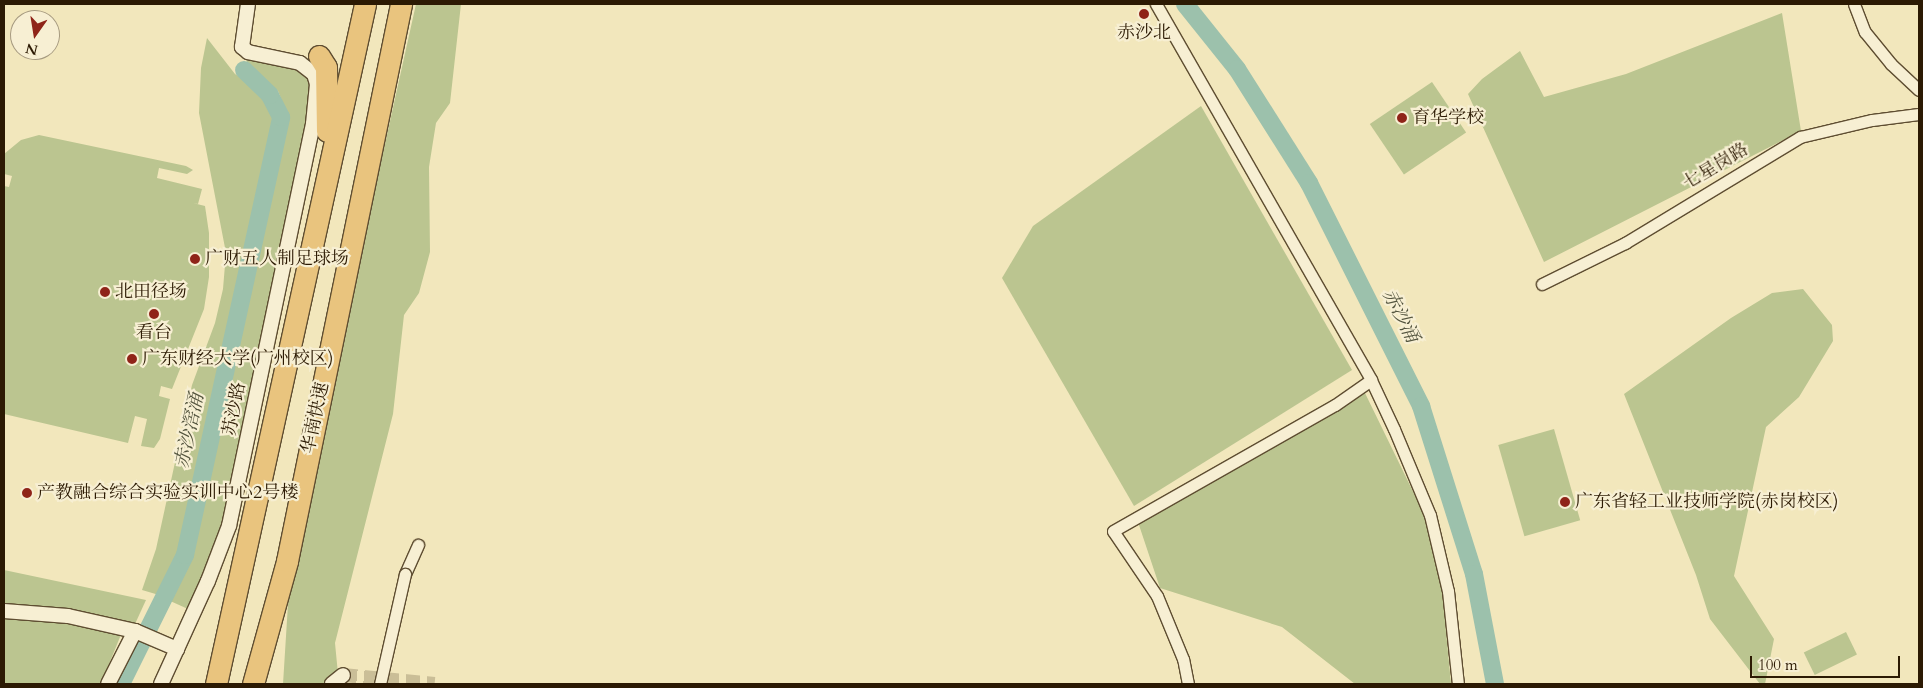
<!DOCTYPE html>
<html>
<head>
<meta charset="utf-8">
<style>
  body { margin:0 }
  #map { position:relative; width:1923px; height:688px; overflow:hidden; background:#f2e7bc; font-family:Cardo,"Noto Serif SC",serif }
  div>[style] { position:absolute }
  .green>* { inset:0; background:#bbc590; transform-origin:0 0 }
  .river>* { height:18px; margin:-9px; padding:0 9px; transform-origin:9px; border-radius:9px; background:#9cc1ac }
  .tertiary-tunnel>* { height:14px; margin-top:-7px; transform-origin:0; background:repeating-linear-gradient(90deg,#cabe97 0 14px,transparent 0 21px) }
  .roads { filter:drop-shadow(1px 0 #5e4d31) drop-shadow(-1px 0 #5e4d31) drop-shadow(0 1px #5e4d31) drop-shadow(0 -1px #5e4d31) }
  .minor>* { height:11px; margin:-5.5px; padding:0 5.5px; transform-origin:5.5px; border-radius:5.5px; background:#f7efd3 }
  .tertiary>* { height:14px; margin:-7px; padding:0 7px; transform-origin:7px; border-radius:7px; background:#f7efd3 }
  .motorway>* { height:21px; margin:-10.5px; padding:0 10.5px; transform-origin:10.5px; border-radius:10.5px; background:#e9c47e }
  .bridges { filter:drop-shadow(1px 0 #5e4d31) drop-shadow(-1px 0 #5e4d31) drop-shadow(0 1px #5e4d31) drop-shadow(0 -1px #5e4d31) }
  .minor-bridge>* { height:11px; margin:-5.5px; padding:0 5.5px; transform-origin:5.5px; border-radius:5.5px; background:#f7efd3 }
  .dots>* { width:14px; height:14px; translate:-50% -50%; box-sizing:border-box; border:2px solid #f7efd3; border-radius:50% }
  span { translate:-50% -50%; white-space:nowrap; text-align:center; line-height:1.15; -webkit-text-stroke:4.5px #f7efd3; paint-order:stroke }
  .poi-label { font-size:18px; color:#2c1a03 }
  .left { translate:0 -50%; text-align:left }
  .street-label { font-size:18px; color:#2c1a03 }
  .water-label { font-size:19px; color:#53543e; font-style:italic }
  .frame { position:absolute; inset:0; border:5px solid #2c1a03; pointer-events:none }
  .north { position:absolute; left:10px; top:10px; width:50px; height:50px; box-sizing:border-box; background:#f7efd3; border:1px solid #a69a80; border-radius:50%; rotate:193deg; font-size:14px; font-weight:700; line-height:20px; text-align:center; color:#2c1a03 }
  .north::after { content:''; display:block; margin:auto; width:18px; height:22px; background:#8f2418; clip-path:polygon(50% 0,100% 100%,50% 72%,0 100%) }
  .scale { position:absolute; left:1750px; top:656px; width:150px; height:22px; box-sizing:border-box; border:2px solid #2c1a03; border-top:0; padding-left:6px; font-size:15px; line-height:18px; white-space:nowrap; color:#2c1a03; -webkit-text-stroke:4px #f7efd3; paint-order:stroke }
</style>
</head>
<body>
<div id="map">
  <div class="green">
    <i style="clip-path:polygon(416px 4px,461px 4px,450px 103px,436px 123px,429px 167px,430px 252px,419px 293px,404px 315px,393px 414px,335px 643px,338px 674px,329px 684px,283px 684px,290px 572px)"></i>
    <i style="clip-path:polygon(1782px 13px,1801px 131px,1544px 262px,1468px 94px,1482px 79px,1520px 51px,1544px 97px,1626px 74px)"></i>
    <i style="clip-path:polygon(207px 38px,235px 74px,257px 88px,276px 117px,178px 551px,159px 595px,142px 590px,156px 549px,192px 385px,215px 323px,223px 289px,226px 253px,199px 113px,201px 68px)"></i>
    <i style="clip-path:polygon(245px 57px,307px 73px,312px 83px,309px 123px,218px 548px,188px 609px,168px 600px,196px 532px,287px 128px,286px 111px,278px 91px,248px 65px)"></i>
    <i style="left:1432px;top:82px;width:61px;height:75px;rotate:56deg"></i>
    <i style="clip-path:polygon(1201px 106px,1352px 370px,1134px 506px,1002px 278px,1033px 226px)"></i>
    <i style="clip-path:polygon(39px 135px,186px 166px,193px 170px,187px 174px,159px 168px,157px 178px,202px 189px,198px 204px,193px 203px,205px 206px,209px 233px,209px 277px,204px 309px,172px 389px,161px 386px,159px 396px,170px 399px,160px 439px,154px 448px,141px 446px,147px 419px,135px 416px,128px 443px,4px 414px,4px 186px,9px 187px,12px 176px,4px 174px,4px 154px,21px 140px)"></i>
    <i style="clip-path:polygon(1803px 289px,1832px 325px,1833px 341px,1799px 397px,1766px 427px,1734px 576px,1774px 639px,1765px 684px,1760px 684px,1710px 619px,1696px 575px,1624px 394px,1731px 318px,1772px 293px)"></i>
    <i style="clip-path:polygon(1364px 391px,1423px 512px,1442px 588px,1451px 684px,1355px 684px,1282px 627px,1160px 588px,1138px 522px)"></i>
    <i style="left:1554px;top:429px;width:95px;height:58px;rotate:74deg"></i>
    <i style="clip-path:polygon(4px 570px,146px 600px,135px 624px,4px 609px)"></i>
    <i style="clip-path:polygon(4px 615px,122px 632px,101px 684px,4px 684px)"></i>
    <i style="left:1846px;top:632px;width:25px;height:47px;rotate:64deg"></i>
  </div>
  <div class="river">
    <i style="left:1185px;top:4px;width:83px;rotate:51.3deg"></i>
    <i style="left:1237px;top:69px;width:135px;rotate:57.7deg"></i>
    <i style="left:1309px;top:183px;width:250px;rotate:63.3deg"></i>
    <i style="left:1421px;top:406px;width:176px;rotate:72.5deg"></i>
    <i style="left:1474px;top:574px;width:112px;rotate:79.2deg"></i>
    <i style="left:121px;top:684px;width:144px;rotate:-63.6deg"></i>
    <i style="left:185px;top:555px;width:448px;rotate:-77.6deg"></i>
    <i style="left:281px;top:117px;width:25px;rotate:-117deg"></i>
    <i style="left:270px;top:95px;width:36px;rotate:-136deg"></i>
  </div>
  <div class="tertiary-tunnel">
    <i style="left:343px;top:675px;width:92px;rotate:5.6deg"></i>
  </div>
  <div class="roads">
    <div class="minor">
      <i style="left:1156px;top:4px;width:433px;rotate:60.2deg"></i>
      <i style="left:1371px;top:380px;width:54px;rotate:64.9deg"></i>
      <i style="left:1394px;top:429px;width:93px;rotate:67.3deg"></i>
      <i style="left:1430px;top:515px;width:78px;rotate:76.7deg"></i>
      <i style="left:1448px;top:591px;width:94px;rotate:83.9deg"></i>
      <i style="left:1854px;top:4px;width:30px;rotate:69deg"></i>
      <i style="left:1865px;top:32px;width:41px;rotate:50.9deg"></i>
      <i style="left:1891px;top:64px;width:38px;rotate:43deg"></i>
      <i style="left:1542px;top:284px;width:93px;rotate:-26.3deg"></i>
      <i style="left:1625px;top:243px;width:205px;rotate:-31.2deg"></i>
      <i style="left:1800px;top:137px;width:74px;rotate:-13.3deg"></i>
      <i style="left:1872px;top:120px;width:47px;rotate:-7.3deg"></i>
      <i style="left:405px;top:574px;width:32px;rotate:-66deg"></i>
      <i style="left:1188px;top:684px;width:25px;rotate:-101deg"></i>
      <i style="left:1183px;top:659px;width:68px;rotate:-112.4deg"></i>
      <i style="left:1157px;top:596px;width:78px;rotate:-124.1deg"></i>
      <i style="left:1113px;top:531px;width:255px;rotate:-29.6deg"></i>
      <i style="left:1335px;top:405px;width:44px;rotate:-34.8deg"></i>
    </div>
    <div class="tertiary">
      <i style="left:4px;top:611px;width:64px;rotate:4.5deg"></i>
      <i style="left:68px;top:616px;width:69px;rotate:12.6deg"></i>
      <i style="left:135px;top:631px;width:59px;rotate:117deg"></i>
      <i style="left:135px;top:631px;width:46px;rotate:23.2deg"></i>
      <i style="left:161px;top:684px;width:113px;rotate:-65.5deg"></i>
      <i style="left:208px;top:581px;width:59px;rotate:-69.1deg"></i>
      <i style="left:229px;top:526px;width:411px;rotate:-78.2deg"></i>
      <i style="left:313px;top:124px;width:40px;rotate:-84.3deg"></i>
      <i style="left:317px;top:84px;width:10px;rotate:-107deg"></i>
      <i style="left:314px;top:74px;width:18px;rotate:-142deg"></i>
      <i style="left:300px;top:63px;width:53px;rotate:-168.1deg"></i>
      <i style="left:248px;top:52px;width:8px;rotate:-140deg"></i>
      <i style="left:242px;top:47px;width:43px;rotate:-82.1deg"></i>
      <i style="left:332px;top:684px;width:14px;rotate:-39deg"></i>
    </div>
    <div class="motorway">
      <i style="left:319px;top:56px;width:13px;rotate:58deg"></i>
      <i style="left:326px;top:67px;width:64px;rotate:89.1deg"></i>
      <i style="left:216px;top:684px;width:696px;rotate:-77.64deg"></i>
      <i style="left:253px;top:684px;width:128px;rotate:-74.5deg"></i>
      <i style="left:287px;top:561px;width:569px;rotate:-78.43deg"></i>
    </div>
  </div>
  <div class="bridges">
    <div class="minor-bridge">
      <i style="left:380px;top:684px;width:113px;rotate:-77.2deg"></i>
    </div>
  </div>
  <div class="dots">
    <i style="left:1144px;top:14px;background:#8f2418"></i>
    <i style="left:1402px;top:118px;background:#8f2418"></i>
    <i style="left:195px;top:259px;background:#8f2418"></i>
    <i style="left:105px;top:292px;background:#8f2418"></i>
    <i style="left:154px;top:314px;background:#8f2418"></i>
    <i style="left:132px;top:359px;background:#8f2418"></i>
    <i style="left:27px;top:493px;background:#8f2418"></i>
    <i style="left:1565px;top:502px;background:#8f2418"></i>
  </div>
  <div class="poi-label">
    <span style="left:1144px;top:33px">赤沙北</span>
    <span class="left" style="left:1412px;top:118px">育华学校</span>
    <span class="left" style="left:205px;top:259px">广财五人制足球场</span>
    <span class="left" style="left:115px;top:292px">北田径场</span>
    <span style="left:154px;top:333px">看台</span>
    <span class="left" style="left:142px;top:359px">广东财经大学(广州校区)</span>
    <span class="left" style="left:37px;top:493px">产教融合综合实验实训中心2号楼</span>
    <span class="left" style="left:1575px;top:502px">广东省轻工业技师学院(赤岗校区)</span>
  </div>
  <div class="street-label">
    <span style="left:1716px;top:167px;rotate:-31deg">七星岗路</span>
    <span style="left:235px;top:409px;rotate:-79deg">苏沙路</span>
    <span style="left:316px;top:418px;rotate:-78deg">华南快速</span>
  </div>
  <div class="water-label">
    <span style="left:1400px;top:316px;rotate:63deg">赤沙涌</span>
    <span style="left:190px;top:431px;rotate:-78deg">赤沙滘涌</span>
  </div>
  <div class="frame"></div>
  <div class="north">N</div>
  <div class="scale">100 m</div>
</div>
</body>
</html>
